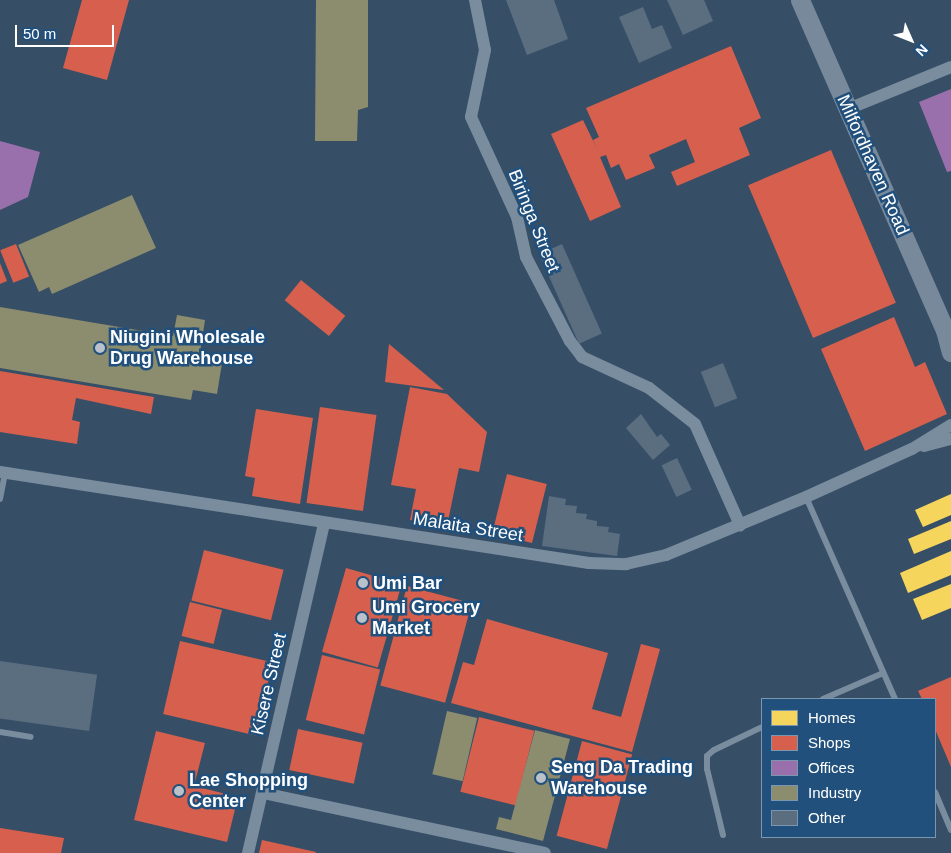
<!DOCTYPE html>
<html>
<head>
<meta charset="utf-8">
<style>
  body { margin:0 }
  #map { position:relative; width:951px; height:853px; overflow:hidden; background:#364f67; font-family:Helvetica,sans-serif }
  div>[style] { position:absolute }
  .homes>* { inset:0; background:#f6d55c }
  .shops>* { inset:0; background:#d6604d; transform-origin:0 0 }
  .offices>* { inset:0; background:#9970ab }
  .industry>* { inset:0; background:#8c8c6e; transform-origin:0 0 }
  .building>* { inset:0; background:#5a6e80; transform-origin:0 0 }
  .lane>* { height:6px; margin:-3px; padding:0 3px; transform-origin:3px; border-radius:3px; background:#7a8d9e }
  .street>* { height:12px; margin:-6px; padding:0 6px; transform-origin:6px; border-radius:6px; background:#7a8d9e }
  .secondary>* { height:19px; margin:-9.5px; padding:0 9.5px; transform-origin:9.5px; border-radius:9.5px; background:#77899a }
  .dots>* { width:14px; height:14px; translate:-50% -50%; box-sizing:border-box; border:2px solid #21507c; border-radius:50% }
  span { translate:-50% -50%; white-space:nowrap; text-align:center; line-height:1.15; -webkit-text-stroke:5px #21507c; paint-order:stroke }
  .street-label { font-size:18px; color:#fff }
  .poi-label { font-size:18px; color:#fff; font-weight:700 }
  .left { translate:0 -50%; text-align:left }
  .legend { position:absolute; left:761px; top:698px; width:175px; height:140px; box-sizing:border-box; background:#21507c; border:1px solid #7a96b0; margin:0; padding:6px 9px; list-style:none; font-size:15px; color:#fff }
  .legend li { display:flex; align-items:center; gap:10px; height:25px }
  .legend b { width:25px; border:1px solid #7a96b0 }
  .north { position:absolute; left:886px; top:15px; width:50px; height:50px; -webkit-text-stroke:4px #21507c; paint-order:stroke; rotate:134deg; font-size:14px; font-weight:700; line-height:20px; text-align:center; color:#fff }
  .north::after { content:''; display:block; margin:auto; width:18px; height:22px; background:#fff; clip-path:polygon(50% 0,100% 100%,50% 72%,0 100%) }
  .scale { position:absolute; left:15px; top:25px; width:99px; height:22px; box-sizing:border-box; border:2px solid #fff; border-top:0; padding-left:6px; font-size:15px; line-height:18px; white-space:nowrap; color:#fff; -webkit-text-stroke:4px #21507c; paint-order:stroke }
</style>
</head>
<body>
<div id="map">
  <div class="homes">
    <i style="clip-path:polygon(951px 494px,951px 515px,923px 527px,915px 510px)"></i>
    <i style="clip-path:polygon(951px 521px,951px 539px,914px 554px,908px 539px)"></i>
    <i style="clip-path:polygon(951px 551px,951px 575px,908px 593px,900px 573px)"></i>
    <i style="clip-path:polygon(951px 584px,951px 608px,922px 620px,913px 599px)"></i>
  </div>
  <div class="shops">
    <i style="clip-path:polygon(82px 0,129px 0,107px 80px,63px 68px)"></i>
    <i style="clip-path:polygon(731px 46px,761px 118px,739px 128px,750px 155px,677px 186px,671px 172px,695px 162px,686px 139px,649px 155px,655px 168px,626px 180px,619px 164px,611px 168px,606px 155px,600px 157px,621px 207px,590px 221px,551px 134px,583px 120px,598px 151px,593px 140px,599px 137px,586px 108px)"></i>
    <i style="left:831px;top:150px;width:166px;height:90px;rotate:67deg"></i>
    <i style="left:16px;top:244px;width:35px;height:17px;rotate:68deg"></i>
    <i style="clip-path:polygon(0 263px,7px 281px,0 284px)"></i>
    <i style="left:301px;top:280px;width:57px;height:26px;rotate:39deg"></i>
    <i style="clip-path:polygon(894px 317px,915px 367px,925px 362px,947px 414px,865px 451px,821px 349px)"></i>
    <i style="clip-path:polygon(389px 344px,444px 390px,385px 382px)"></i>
    <i style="clip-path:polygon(0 371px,154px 397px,151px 414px,76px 398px,72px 420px,80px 422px,77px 444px,0 432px)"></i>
    <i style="clip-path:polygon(410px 387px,447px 394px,487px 432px,479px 472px,459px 468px,447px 526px,410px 520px,416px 489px,391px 485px)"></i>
    <i style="left:320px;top:407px;width:57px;height:97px;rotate:8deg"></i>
    <i style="clip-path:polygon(256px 409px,313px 418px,300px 504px,252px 496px,255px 478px,245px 476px)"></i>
    <i style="left:507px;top:474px;width:41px;height:61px;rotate:14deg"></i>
    <i style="left:204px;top:550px;width:82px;height:52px;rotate:14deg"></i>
    <i style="left:346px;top:568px;width:58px;height:87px;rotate:16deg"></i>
    <i style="left:407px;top:586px;width:67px;height:103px;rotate:15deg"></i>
    <i style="left:190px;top:602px;width:33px;height:35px;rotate:14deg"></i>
    <i style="clip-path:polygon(487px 619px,608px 653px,592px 709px,621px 717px,641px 644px,660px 649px,632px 752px,451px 703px,463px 662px,474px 665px)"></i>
    <i style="left:180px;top:641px;width:95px;height:75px;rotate:13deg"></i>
    <i style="left:322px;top:655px;width:60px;height:67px;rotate:14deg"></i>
    <i style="clip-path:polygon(951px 677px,951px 767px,935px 729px,935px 699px,922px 699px,918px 691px)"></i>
    <i style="left:479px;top:717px;width:57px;height:77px;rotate:14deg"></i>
    <i style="left:298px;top:729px;width:66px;height:42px;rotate:12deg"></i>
    <i style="clip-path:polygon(156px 731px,205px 743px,194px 786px,238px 797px,227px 842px,134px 820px)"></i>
    <i style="left:582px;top:741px;width:52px;height:98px;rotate:15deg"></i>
    <i style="clip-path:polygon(0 828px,64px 838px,61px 853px,0 853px)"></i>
    <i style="clip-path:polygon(262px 840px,316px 852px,316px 853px,259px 853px)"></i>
  </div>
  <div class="offices">
    <i style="clip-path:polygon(951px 89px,951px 171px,947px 172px,919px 102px)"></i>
    <i style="clip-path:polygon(0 141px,40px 152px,28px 197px,0 210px)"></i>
  </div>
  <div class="industry">
    <i style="clip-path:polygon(316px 0,368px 0,368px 107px,358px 110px,357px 141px,315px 141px)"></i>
    <i style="clip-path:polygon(132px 195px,156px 248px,52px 294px,49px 287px,39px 292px,18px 245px)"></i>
    <i style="clip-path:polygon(0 307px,173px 336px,177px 315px,205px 320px,199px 359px,222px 363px,217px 394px,193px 390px,191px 400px,0 368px)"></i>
    <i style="left:447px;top:711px;width:31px;height:65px;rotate:13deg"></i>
    <i style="clip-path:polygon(535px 730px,570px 739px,543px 841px,496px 829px,499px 817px,511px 820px)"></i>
  </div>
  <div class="building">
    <i style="clip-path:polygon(506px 0,554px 0,568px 39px,527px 55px)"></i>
    <i style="clip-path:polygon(667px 0,704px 0,713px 21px,683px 35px)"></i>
    <i style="clip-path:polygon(643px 7px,652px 29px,662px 25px,672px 48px,639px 63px,619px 17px)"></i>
    <i style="left:562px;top:244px;width:98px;height:25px;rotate:66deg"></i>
    <i style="left:723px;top:363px;width:38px;height:24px;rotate:68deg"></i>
    <i style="clip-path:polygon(641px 414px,657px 437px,661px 434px,670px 445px,653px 460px,626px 428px)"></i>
    <i style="left:677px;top:458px;width:35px;height:17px;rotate:65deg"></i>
    <i style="clip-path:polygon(549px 496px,566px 499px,565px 505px,577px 506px,576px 513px,587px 514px,586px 519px,597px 521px,597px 526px,609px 527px,608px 532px,620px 534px,617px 556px,542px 546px)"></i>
    <i style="left:0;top:661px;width:98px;height:57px;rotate:8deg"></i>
  </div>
  <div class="lane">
    <i style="left:806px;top:497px;width:221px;rotate:66.2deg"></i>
    <i style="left:0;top:499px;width:26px;rotate:-79deg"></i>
    <i style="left:823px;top:699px;width:65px;rotate:-23.4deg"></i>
    <i style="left:0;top:732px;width:31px;rotate:9deg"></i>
    <i style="left:935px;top:792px;width:41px;rotate:67.2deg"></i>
    <i style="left:723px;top:835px;width:68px;rotate:-103.6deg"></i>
    <i style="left:707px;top:769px;width:13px;rotate:-90deg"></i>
    <i style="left:707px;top:756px;width:9px;rotate:-41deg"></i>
    <i style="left:714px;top:750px;width:53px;rotate:-25.6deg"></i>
  </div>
  <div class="street">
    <i style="left:475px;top:0;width:51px;rotate:78.7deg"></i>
    <i style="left:485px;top:50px;width:68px;rotate:101.8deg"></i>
    <i style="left:471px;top:117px;width:110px;rotate:65.3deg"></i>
    <i style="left:517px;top:217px;width:41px;rotate:77.3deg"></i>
    <i style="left:526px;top:257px;width:95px;rotate:62.4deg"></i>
    <i style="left:570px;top:341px;width:20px;rotate:53deg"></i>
    <i style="left:582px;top:357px;width:74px;rotate:24.8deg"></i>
    <i style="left:649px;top:388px;width:58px;rotate:38deg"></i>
    <i style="left:695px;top:424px;width:111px;rotate:66deg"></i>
    <i style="left:848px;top:109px;width:111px;rotate:-22.2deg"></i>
    <i style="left:924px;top:446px;width:28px;rotate:-15deg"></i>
    <i style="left:0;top:472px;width:596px;rotate:8.78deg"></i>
    <i style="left:589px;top:563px;width:37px;rotate:2deg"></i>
    <i style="left:626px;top:564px;width:41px;rotate:-12.7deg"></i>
    <i style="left:666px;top:555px;width:152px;rotate:-22.5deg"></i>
    <i style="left:806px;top:497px;width:116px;rotate:-24.4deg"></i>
    <i style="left:912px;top:449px;width:46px;rotate:-31.6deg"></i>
    <i style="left:263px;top:793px;width:288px;rotate:12deg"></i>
    <i style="left:248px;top:853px;width:339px;rotate:-77deg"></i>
  </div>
  <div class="secondary">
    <i style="left:800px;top:0;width:360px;rotate:66.3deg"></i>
    <i style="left:945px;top:330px;width:23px;rotate:75deg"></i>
  </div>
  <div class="dots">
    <i style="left:100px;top:348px;background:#b9c1ca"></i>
    <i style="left:363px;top:583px;background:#b9c1ca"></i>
    <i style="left:362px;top:618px;background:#b9c1ca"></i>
    <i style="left:541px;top:778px;background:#b9c1ca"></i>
    <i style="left:179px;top:791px;background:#b9c1ca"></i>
  </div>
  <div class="street-label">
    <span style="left:873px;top:165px;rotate:66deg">Milfordhaven Road</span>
    <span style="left:534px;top:221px;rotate:68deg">Biringa Street</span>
    <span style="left:468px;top:527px;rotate:9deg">Malaita Street</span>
    <span style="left:269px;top:684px;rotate:-77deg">Kisere Street</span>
  </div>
  <div class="poi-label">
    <span class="left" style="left:110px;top:348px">Niugini Wholesale<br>Drug Warehouse</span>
    <span class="left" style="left:373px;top:583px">Umi Bar</span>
    <span class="left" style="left:372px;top:618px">Umi Grocery<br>Market</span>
    <span class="left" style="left:551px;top:778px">Seng Da Trading<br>Warehouse</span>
    <span class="left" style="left:189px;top:791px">Lae Shopping<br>Center</span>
  </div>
  <ul class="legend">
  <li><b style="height:14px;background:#f6d55c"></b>Homes</li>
  <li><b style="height:14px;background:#d6604d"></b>Shops</li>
  <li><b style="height:14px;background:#9970ab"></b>Offices</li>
  <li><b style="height:14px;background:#8c8c6e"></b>Industry</li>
  <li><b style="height:14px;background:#5a6e80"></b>Other</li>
  </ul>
  <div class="north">N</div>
  <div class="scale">50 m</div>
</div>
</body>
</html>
